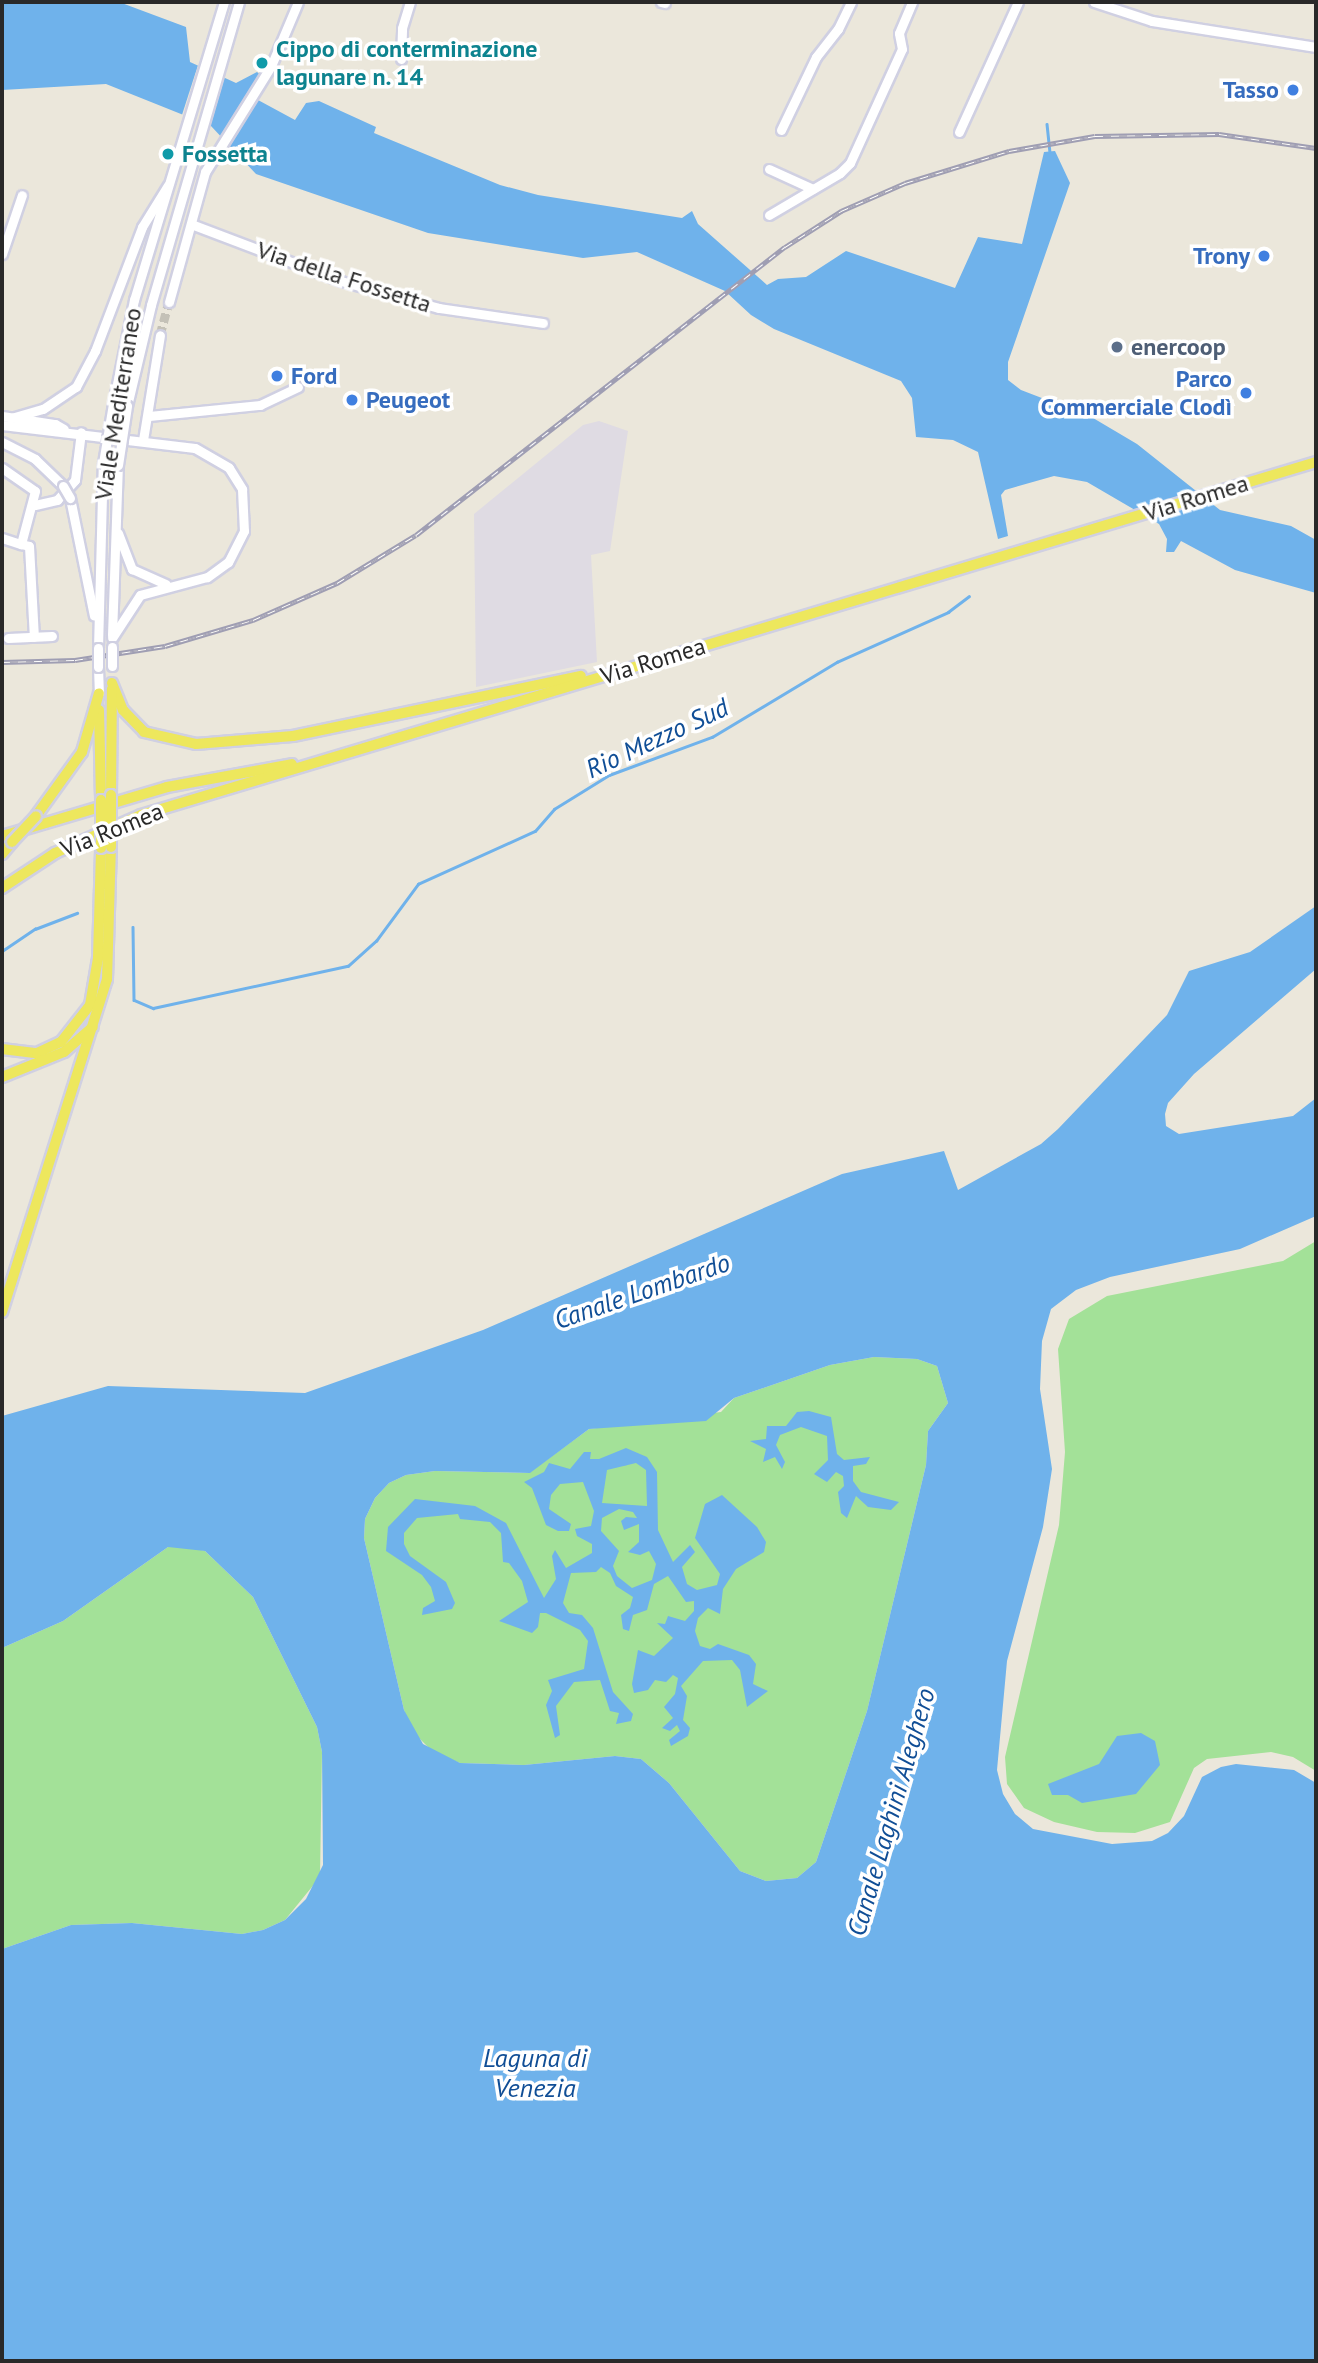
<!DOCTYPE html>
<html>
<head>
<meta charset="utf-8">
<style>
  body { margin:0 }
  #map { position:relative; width:1318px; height:2363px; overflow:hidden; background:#ebe7db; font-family:"PT Sans",sans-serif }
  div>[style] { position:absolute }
  .industrial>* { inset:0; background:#dfdbe3 }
  .green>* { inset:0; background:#a3e198 }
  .water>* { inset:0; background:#6fb2eb }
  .pier>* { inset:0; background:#ebe7db }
  .stream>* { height:2.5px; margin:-1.25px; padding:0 1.25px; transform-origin:1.25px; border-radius:1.25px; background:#6fb2eb }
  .minor-tunnel>* { height:9px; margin-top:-4.5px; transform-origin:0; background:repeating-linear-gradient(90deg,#c4c1b7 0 9px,transparent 0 13.5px) }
  .roads { filter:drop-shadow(2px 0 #d0d0e2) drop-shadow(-2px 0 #d0d0e2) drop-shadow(0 2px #d0d0e2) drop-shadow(0 -2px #d0d0e2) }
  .minor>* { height:9px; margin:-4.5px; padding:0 4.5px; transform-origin:4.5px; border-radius:4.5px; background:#fff }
  .major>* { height:10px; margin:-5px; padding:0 5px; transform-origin:5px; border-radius:5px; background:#ede75d }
  .rail>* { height:5px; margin-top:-2.5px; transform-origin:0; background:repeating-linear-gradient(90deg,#fff 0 8px,#9f9eb3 0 16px); box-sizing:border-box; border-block:2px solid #9f9eb3 }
  .bridges { filter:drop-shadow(2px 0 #d0d0e2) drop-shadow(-2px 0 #d0d0e2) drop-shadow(0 2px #d0d0e2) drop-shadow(0 -2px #d0d0e2) }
  .minor-bridge>* { height:9px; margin:-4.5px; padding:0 4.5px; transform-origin:4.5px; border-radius:4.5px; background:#fff }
  .major-bridge>* { height:10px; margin:-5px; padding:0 5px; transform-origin:5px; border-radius:5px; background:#ede75d }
  .dots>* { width:19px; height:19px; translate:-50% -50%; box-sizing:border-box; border:4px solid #fff; border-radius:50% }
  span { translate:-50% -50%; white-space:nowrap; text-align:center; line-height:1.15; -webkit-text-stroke:7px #fff; paint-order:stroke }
  .culture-label { font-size:24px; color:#0d838f; font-weight:700 }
  .left { translate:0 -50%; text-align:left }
  .shop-label { font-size:24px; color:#366cbe; font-weight:700 }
  .right { translate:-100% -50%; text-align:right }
  .street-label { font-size:24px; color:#292929 }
  .service-label { font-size:24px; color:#4e5e75; font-weight:700 }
  .water-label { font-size:26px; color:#104e96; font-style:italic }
  .frame { position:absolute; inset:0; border:4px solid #292929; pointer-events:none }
</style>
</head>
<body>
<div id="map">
  <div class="industrial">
    <i style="clip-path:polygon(599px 421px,628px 431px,610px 551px,591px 555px,597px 662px,476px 687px,474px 514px,583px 425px)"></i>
  </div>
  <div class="green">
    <i style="clip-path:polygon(1316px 1241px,1316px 1771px,1293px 1757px,1271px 1752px,1207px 1759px,1194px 1768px,1170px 1822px,1135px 1833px,1097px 1832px,1054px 1822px,1024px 1808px,1007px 1784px,1005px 1757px,1059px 1525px,1065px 1452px,1058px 1349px,1069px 1319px,1107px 1296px,1283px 1261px)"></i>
    <i style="clip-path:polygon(874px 1357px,917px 1359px,937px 1366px,948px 1403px,928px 1431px,926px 1465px,867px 1711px,816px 1862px,797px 1878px,766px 1881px,740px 1871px,669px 1783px,641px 1759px,615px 1756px,524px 1765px,460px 1763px,442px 1756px,2px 2361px,2px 1965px,249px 1945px,292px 1930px,434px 1753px,412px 1731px,404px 1710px,364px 1538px,365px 1519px,375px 1498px,389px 1483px,406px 1475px,435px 1471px,529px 1473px,589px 1429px,721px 1412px,734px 1398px,830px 1365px)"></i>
    <i style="clip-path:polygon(186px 1546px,205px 1551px,253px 1597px,317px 1727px,322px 1752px,320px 1877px,285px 1920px,263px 1930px,242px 1934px,132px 1923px,71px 1925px,2px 1949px,2px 1648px,63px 1621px,168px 1547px)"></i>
  </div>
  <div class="water">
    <i style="clip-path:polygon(2px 2px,119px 2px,186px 27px,190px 62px,236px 83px,257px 72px,269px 82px,258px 100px,295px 120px,306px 103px,319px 101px,376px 127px,374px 133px,500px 185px,538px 195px,682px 218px,692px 211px,698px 224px,767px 285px,778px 279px,806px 277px,846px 251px,955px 288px,978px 237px,1022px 244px,1044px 152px,1055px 151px,1070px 183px,1008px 362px,1008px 380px,1021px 390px,1060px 405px,1083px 411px,1086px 408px,1088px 415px,1137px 444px,1220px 510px,1291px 526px,1316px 540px,1316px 593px,1235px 570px,1181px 541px,1174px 552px,1166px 552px,1167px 539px,1159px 524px,1087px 482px,1054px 476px,1005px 490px,1001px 495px,1008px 536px,998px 539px,978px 452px,953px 440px,916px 437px,912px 398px,901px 381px,774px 329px,751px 315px,725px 291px,637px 252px,583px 258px,428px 233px,256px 174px,211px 126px,106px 84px,2px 90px)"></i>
    <i style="clip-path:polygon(evenodd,1316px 906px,1316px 969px,1194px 1074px,1168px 1103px,1165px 1114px,1166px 1126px,1179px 1134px,1293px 1116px,1316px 1098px,1316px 1216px,1240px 1249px,1110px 1277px,1076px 1290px,1051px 1309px,1042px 1341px,1040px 1389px,1052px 1469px,1043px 1527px,1007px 1661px,997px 1770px,1003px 1794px,1015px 1814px,1033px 1829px,1112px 1844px,1152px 1841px,1168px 1833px,1184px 1816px,1202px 1777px,1221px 1767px,1236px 1764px,1294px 1770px,1316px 1783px,1316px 2361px,2px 2361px,2px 1949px,71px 1925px,132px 1923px,242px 1934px,263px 1930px,285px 1920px,306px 1899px,323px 1865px,322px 1752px,317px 1727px,253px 1597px,205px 1551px,168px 1547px,63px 1621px,2px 1648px,2px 1416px,108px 1386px,305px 1393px,483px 1330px,842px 1174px,944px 1151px,958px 1190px,1041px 1144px,1058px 1129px,1167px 1015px,1189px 971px,1250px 952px,1316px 906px,874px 1357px,917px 1359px,937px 1366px,948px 1403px,928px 1431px,926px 1465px,867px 1711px,816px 1862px,797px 1878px,766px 1881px,740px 1871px,669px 1783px,641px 1759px,615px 1756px,524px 1765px,460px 1763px,423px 1744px,404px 1710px,364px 1538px,365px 1519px,375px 1498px,389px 1483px,406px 1475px,435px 1471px,530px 1473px,589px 1429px,706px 1421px,734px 1398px,830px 1365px,874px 1357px)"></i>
    <i style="clip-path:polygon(809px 1411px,831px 1417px,837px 1454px,844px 1460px,870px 1457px,866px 1464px,853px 1466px,853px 1481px,861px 1492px,899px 1502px,891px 1510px,868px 1507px,856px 1496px,847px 1518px,841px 1513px,838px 1492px,844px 1486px,843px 1476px,836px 1472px,827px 1482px,814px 1474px,828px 1460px,827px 1436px,801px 1427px,780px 1435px,776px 1445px,785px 1462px,782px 1469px,775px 1457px,763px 1462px,766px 1449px,750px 1441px,766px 1439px,767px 1426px,786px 1426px,797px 1412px)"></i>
    <i style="clip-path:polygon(evenodd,626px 1448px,647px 1457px,657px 1472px,658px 1530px,673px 1562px,690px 1545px,695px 1552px,682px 1567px,687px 1584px,697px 1590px,717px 1585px,720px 1574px,695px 1538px,705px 1504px,722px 1495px,757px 1527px,766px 1542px,764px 1552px,736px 1569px,723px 1589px,720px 1614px,708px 1608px,698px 1618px,695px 1631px,700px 1646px,710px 1649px,718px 1644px,749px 1655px,756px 1664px,753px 1684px,768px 1691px,747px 1707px,740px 1670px,732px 1660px,703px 1661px,681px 1686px,687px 1696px,683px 1720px,690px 1728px,688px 1736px,671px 1746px,669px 1740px,680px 1731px,677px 1725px,670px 1731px,662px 1728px,673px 1718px,664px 1707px,675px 1694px,678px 1678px,673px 1675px,666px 1682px,655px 1680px,648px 1690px,634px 1693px,632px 1684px,638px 1650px,654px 1656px,673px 1638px,657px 1623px,665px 1624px,668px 1616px,685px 1621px,694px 1611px,694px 1601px,686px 1602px,668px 1576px,654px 1584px,647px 1610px,633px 1615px,629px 1631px,623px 1629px,621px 1615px,630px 1608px,633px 1597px,616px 1586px,610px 1573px,601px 1567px,596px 1572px,571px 1573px,563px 1603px,569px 1613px,582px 1615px,593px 1628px,613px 1692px,633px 1714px,631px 1721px,616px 1724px,619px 1713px,610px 1711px,600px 1680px,574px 1682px,556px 1706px,560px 1735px,555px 1738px,546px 1705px,552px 1691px,548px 1680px,584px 1669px,588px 1641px,580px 1630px,546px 1613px,540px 1613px,538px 1627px,532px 1633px,499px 1621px,528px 1602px,522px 1581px,509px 1563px,503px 1562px,501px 1533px,490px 1522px,460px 1519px,458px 1514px,417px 1518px,404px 1533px,404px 1544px,410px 1556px,446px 1582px,455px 1603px,452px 1609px,422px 1615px,423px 1608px,435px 1601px,431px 1587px,422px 1575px,386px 1551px,388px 1527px,415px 1499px,475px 1506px,506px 1523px,544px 1598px,556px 1579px,552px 1556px,555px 1550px,566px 1568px,592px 1553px,592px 1544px,577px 1536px,575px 1529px,591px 1526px,594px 1511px,583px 1482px,560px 1484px,551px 1495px,549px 1509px,571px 1524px,569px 1531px,558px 1531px,546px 1525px,532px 1488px,524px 1482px,544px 1472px,549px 1463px,570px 1469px,584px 1452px,591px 1452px,590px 1459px,599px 1459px,626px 1448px,636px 1463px,646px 1470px,647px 1506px,602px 1503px,607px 1470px,636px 1463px,626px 1448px,619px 1509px,633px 1512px,637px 1518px,626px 1517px,621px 1521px,624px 1530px,639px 1524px,639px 1542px,628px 1552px,640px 1555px,649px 1551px,656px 1564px,652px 1580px,632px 1588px,617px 1576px,613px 1566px,619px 1551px,601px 1531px,602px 1518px,619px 1509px)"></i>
    <i style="clip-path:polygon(1141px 1733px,1155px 1741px,1160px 1765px,1136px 1794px,1082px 1803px,1068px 1795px,1052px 1795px,1048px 1784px,1099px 1764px,1117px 1736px)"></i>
  </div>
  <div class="pier">
    <i style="clip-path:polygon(199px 62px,225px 74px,209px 129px,181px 118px)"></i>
  </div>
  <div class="stream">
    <i style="left:1047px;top:124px;width:28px;rotate:84deg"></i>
    <i style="left:133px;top:927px;width:73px;rotate:89.2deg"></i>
    <i style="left:134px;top:1000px;width:21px;rotate:23deg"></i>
    <i style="left:153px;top:1008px;width:199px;rotate:-12.2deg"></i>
    <i style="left:348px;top:966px;width:38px;rotate:-42deg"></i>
    <i style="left:376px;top:941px;width:71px;rotate:-53.6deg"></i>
    <i style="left:418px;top:884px;width:128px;rotate:-24.4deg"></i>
    <i style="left:535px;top:831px;width:29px;rotate:-49deg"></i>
    <i style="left:554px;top:809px;width:65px;rotate:-31.7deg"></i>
    <i style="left:609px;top:775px;width:110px;rotate:-20.3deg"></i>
    <i style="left:712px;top:737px;width:146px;rotate:-31deg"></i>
    <i style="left:837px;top:662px;width:122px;rotate:-24.2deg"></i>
    <i style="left:948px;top:612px;width:26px;rotate:-37deg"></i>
    <i style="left:2px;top:951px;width:40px;rotate:-34deg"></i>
    <i style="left:35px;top:929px;width:45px;rotate:-20.9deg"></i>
  </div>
  <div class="minor-tunnel">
    <i style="left:160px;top:335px;width:34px;rotate:-75deg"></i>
  </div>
  <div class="roads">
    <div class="minor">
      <i style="left:661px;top:2px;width:4px;rotate:14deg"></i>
      <i style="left:1094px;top:2px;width:61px;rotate:18.1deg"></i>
      <i style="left:1152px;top:21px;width:166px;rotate:9deg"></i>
      <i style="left:401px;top:59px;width:31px;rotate:-88deg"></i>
      <i style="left:402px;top:28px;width:27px;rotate:-73deg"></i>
      <i style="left:781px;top:130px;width:81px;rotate:-64.4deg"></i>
      <i style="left:816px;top:57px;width:36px;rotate:-52deg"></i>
      <i style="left:838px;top:29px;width:30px;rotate:-64deg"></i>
      <i style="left:959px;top:132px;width:143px;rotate:-65.6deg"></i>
      <i style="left:769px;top:169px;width:48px;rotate:24.4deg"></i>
      <i style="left:769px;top:215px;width:82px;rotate:-30.6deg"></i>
      <i style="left:840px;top:173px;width:14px;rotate:-45deg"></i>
      <i style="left:850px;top:163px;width:125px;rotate:-65.5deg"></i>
      <i style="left:902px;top:49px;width:16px;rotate:-101deg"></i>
      <i style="left:899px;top:33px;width:34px;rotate:-67deg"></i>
      <i style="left:191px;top:224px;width:160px;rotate:20.8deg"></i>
      <i style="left:341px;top:281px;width:102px;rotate:15.4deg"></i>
      <i style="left:439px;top:308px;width:105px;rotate:8.2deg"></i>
      <i style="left:2px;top:254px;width:62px;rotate:-71.3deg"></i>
      <i style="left:169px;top:302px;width:135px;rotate:-74.5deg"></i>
      <i style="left:205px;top:172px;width:125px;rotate:-58.1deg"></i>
      <i style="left:271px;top:66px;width:69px;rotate:-67.1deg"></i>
      <i style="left:113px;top:404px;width:106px;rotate:-78.6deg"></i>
      <i style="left:134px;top:300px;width:311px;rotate:-73.2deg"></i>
      <i style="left:127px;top:406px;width:104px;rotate:-76.6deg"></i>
      <i style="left:151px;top:305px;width:316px;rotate:-73.8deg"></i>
      <i style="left:2px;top:416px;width:54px;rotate:8.6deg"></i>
      <i style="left:55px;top:424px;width:10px;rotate:29deg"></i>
      <i style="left:149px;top:416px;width:112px;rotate:-5.7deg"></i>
      <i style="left:260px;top:405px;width:42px;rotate:-25.3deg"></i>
      <i style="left:11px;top:418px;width:33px;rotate:-16deg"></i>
      <i style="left:43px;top:409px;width:40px;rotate:-34deg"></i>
      <i style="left:76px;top:387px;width:41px;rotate:-62.2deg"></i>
      <i style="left:95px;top:351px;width:133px;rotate:-69.2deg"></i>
      <i style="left:142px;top:227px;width:49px;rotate:-58.2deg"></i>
      <i style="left:2px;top:425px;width:194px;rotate:6.8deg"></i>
      <i style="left:195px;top:448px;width:39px;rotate:30deg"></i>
      <i style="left:229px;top:468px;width:25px;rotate:58deg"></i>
      <i style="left:242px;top:489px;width:42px;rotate:87.3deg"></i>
      <i style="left:244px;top:531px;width:35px;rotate:117deg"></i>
      <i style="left:228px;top:562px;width:26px;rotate:144deg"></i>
      <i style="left:207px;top:577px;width:69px;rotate:165deg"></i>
      <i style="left:140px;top:595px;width:51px;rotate:123.1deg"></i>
      <i style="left:143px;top:440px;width:106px;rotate:-80.8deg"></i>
      <i style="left:2px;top:442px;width:37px;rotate:27deg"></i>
      <i style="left:35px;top:459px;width:39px;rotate:44deg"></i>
      <i style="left:2px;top:468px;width:40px;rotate:34.9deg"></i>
      <i style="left:35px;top:491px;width:55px;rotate:104.8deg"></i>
      <i style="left:21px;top:544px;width:8px;rotate:14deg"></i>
      <i style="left:29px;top:546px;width:91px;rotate:86.9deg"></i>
      <i style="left:70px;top:498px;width:120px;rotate:78.5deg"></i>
      <i style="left:35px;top:505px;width:23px;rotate:-13deg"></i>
      <i style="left:57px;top:500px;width:27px;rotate:-48deg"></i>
      <i style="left:75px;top:480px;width:48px;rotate:-82.9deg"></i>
      <i style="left:118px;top:533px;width:39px;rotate:69deg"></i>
      <i style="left:132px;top:569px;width:37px;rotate:24deg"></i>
      <i style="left:2px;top:538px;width:20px;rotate:18deg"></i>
      <i style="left:112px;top:635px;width:170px;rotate:-88deg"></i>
      <i style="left:8px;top:638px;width:44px;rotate:-2.6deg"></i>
      <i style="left:98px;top:648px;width:185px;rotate:-88.5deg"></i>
      <i style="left:98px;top:667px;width:26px;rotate:88deg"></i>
    </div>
    <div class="major">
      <i style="left:112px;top:683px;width:29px;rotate:68deg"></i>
      <i style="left:123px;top:710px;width:30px;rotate:46deg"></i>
      <i style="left:144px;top:732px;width:53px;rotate:13deg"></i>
      <i style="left:196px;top:744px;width:97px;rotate:-4.7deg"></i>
      <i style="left:293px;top:736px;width:294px;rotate:-11.8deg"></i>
      <i style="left:99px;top:710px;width:90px;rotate:88.7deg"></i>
      <i style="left:111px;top:795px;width:106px;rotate:-89.5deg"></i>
      <i style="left:36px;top:816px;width:79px;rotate:-54.3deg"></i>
      <i style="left:82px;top:752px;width:61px;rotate:-73.9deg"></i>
      <i style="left:2px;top:836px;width:172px;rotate:-16.5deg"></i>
      <i style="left:167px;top:787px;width:127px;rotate:-10.4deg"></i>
      <i style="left:2px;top:854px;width:16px;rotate:-50deg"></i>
      <i style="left:2px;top:888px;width:64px;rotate:-33.4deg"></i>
      <i style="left:55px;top:853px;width:94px;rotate:-23.8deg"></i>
      <i style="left:141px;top:815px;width:1227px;rotate:-16.72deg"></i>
      <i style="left:2px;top:1049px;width:35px;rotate:7deg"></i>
      <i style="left:37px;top:1053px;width:26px;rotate:-25deg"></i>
      <i style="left:61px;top:1042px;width:47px;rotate:-51.9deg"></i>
      <i style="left:90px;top:1005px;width:48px;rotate:-80.3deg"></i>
      <i style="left:98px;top:958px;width:110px;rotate:-88.4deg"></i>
      <i style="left:2px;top:1077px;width:67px;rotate:-22deg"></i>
      <i style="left:64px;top:1052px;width:38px;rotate:-41deg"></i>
      <i style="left:2px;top:1312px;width:349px;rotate:-72.5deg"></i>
      <i style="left:107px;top:979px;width:132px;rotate:-88.3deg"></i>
    </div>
  </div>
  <div class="rail">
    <i style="left:2px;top:662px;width:73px;rotate:-1.6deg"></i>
    <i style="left:75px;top:660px;width:91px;rotate:-8.8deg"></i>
    <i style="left:165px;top:646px;width:92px;rotate:-16.5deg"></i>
    <i style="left:253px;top:620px;width:92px;rotate:-23.8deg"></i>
    <i style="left:337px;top:583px;width:92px;rotate:-31.3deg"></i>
    <i style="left:416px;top:535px;width:468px;rotate:-38deg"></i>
    <i style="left:785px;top:247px;width:67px;rotate:-32.7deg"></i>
    <i style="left:841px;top:211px;width:70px;rotate:-23.6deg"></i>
    <i style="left:905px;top:183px;width:109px;rotate:-17.1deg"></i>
    <i style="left:1009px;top:151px;width:87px;rotate:-9.9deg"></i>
    <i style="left:1095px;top:136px;width:124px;rotate:-0.9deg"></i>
    <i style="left:1219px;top:134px;width:98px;rotate:8.2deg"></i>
  </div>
  <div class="bridges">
    <div class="minor-bridge">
      <i style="left:103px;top:463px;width:60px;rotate:-80.4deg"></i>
      <i style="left:118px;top:465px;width:60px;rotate:-81.3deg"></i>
      <i style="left:63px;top:486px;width:14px;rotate:60deg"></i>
      <i style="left:98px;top:648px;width:19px;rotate:90deg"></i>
      <i style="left:112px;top:666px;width:19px;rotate:-90deg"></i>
    </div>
    <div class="major-bridge">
      <i style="left:111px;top:795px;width:52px;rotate:90deg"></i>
      <i style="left:101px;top:800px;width:48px;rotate:90deg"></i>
      <i style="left:12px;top:842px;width:35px;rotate:-47deg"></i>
    </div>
  </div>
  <div class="dots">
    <i style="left:262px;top:63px;background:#0f9aa8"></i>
    <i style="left:1293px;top:90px;background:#3f7fe0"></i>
    <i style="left:168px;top:154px;background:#0f9aa8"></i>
    <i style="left:1264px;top:256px;background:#3f7fe0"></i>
    <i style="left:1117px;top:347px;background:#5c6f8a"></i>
    <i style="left:277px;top:376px;background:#3f7fe0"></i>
    <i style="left:1246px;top:393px;background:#3f7fe0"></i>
    <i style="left:352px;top:400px;background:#3f7fe0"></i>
  </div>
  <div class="culture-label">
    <span class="left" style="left:276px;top:63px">Cippo di conterminazione<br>lagunare n. 14</span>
    <span class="left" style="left:182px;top:154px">Fossetta</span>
  </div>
  <div class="shop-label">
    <span class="right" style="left:1279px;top:90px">Tasso</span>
    <span class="right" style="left:1250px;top:256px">Trony</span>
    <span class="left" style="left:291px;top:376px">Ford</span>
    <span class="right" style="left:1232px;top:393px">Parco<br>Commerciale Clodì</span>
    <span class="left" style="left:366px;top:400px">Peugeot</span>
  </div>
  <div class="street-label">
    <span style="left:344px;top:277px;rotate:18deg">Via della Fossetta</span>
    <span style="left:118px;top:404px;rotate:-81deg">Viale Mediterraneo</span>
    <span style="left:1196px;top:498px;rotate:-17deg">Via Romea</span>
    <span style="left:653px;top:661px;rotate:-17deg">Via Romea</span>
    <span style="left:112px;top:830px;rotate:-22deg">Via Romea</span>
  </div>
  <div class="service-label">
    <span class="left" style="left:1131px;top:347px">enercoop</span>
  </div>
  <div class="water-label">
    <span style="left:657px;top:738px;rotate:-25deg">Rio Mezzo Sud</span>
    <span style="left:642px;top:1291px;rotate:-19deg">Canale Lombardo</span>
    <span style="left:891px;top:1812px;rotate:-74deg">Canale Laghini Aleghero</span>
    <span style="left:535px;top:2073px">Laguna di<br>Venezia</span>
  </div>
  <div class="frame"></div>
</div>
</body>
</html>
